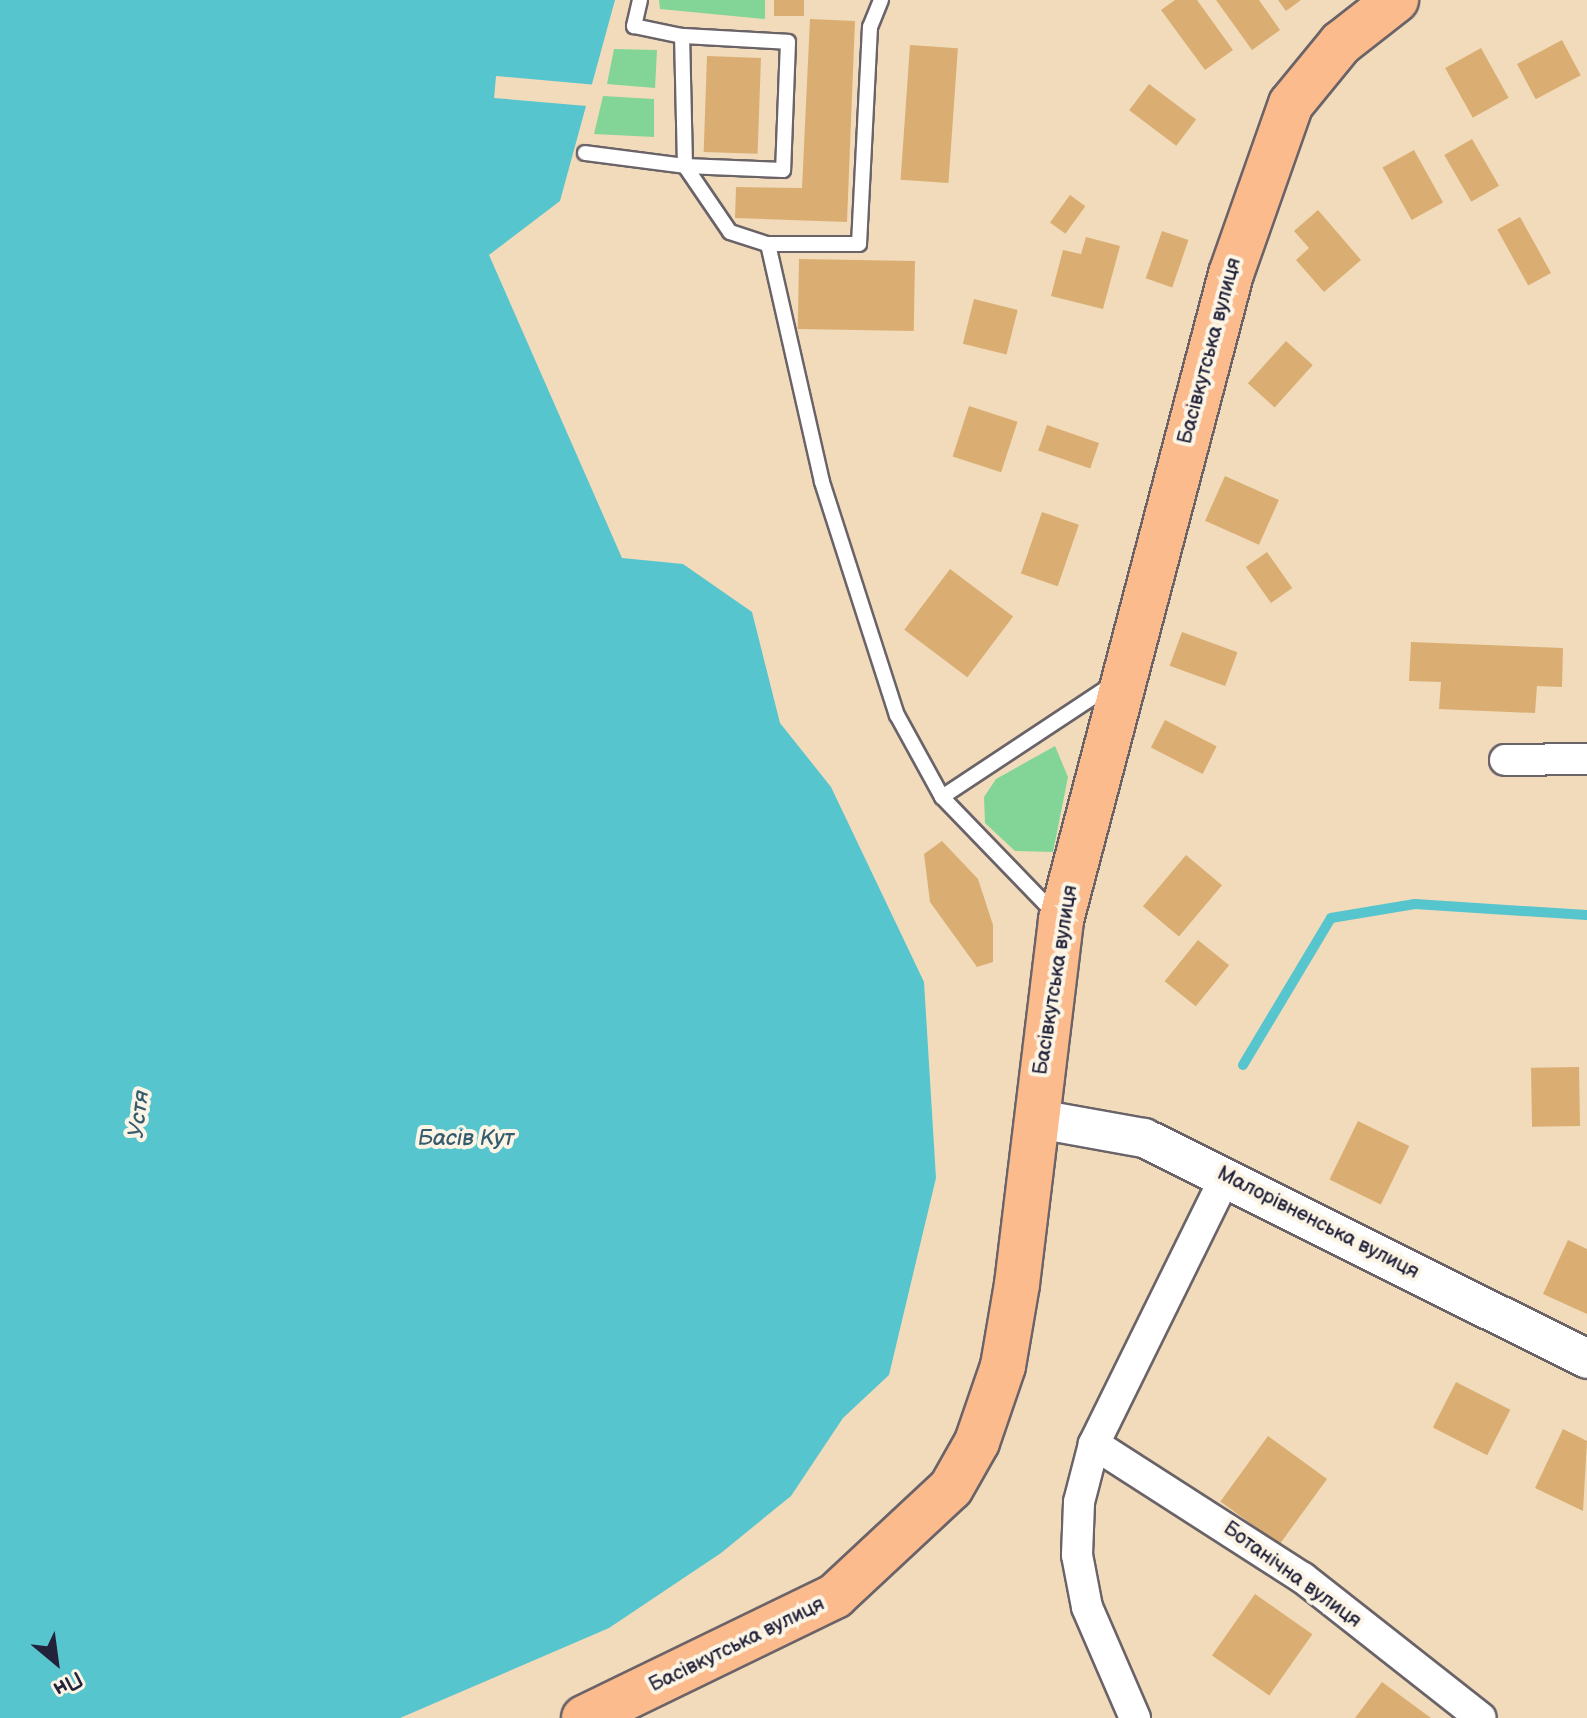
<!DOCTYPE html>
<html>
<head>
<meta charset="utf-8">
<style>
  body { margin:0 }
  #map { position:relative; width:1587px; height:1718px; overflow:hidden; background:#f1dbbb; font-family:"Balsamiq Sans",sans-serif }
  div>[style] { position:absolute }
  .green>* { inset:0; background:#83d597 }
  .water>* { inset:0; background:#57c5cd }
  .pier>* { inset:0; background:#f1dbbb; transform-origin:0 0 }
  .stream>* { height:10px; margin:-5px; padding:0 5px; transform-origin:5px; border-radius:5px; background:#57c5cd }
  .building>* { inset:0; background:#daae72; transform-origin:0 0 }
  .roads { filter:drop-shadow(2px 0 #6a6368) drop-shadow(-2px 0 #6a6368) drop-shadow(0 2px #6a6368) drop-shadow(0 -2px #6a6368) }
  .service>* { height:14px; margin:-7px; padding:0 7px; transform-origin:7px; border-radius:7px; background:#fff }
  .minor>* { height:30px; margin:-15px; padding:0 15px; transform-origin:15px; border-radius:15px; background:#fff }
  .tertiary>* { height:38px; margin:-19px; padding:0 19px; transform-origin:19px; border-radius:19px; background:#fff }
  .primary>* { height:44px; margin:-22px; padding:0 22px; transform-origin:22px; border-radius:22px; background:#fbbb8d }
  span { translate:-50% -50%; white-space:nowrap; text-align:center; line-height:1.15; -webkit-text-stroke:8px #fcf5e5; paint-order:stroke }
  .street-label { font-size:20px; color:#22223b }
  .water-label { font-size:22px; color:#355b6e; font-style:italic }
  .north { position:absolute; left:16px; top:1622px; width:80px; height:80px; -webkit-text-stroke:6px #fcf5e5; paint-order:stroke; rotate:151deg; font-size:22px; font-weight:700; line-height:32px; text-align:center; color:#22223b }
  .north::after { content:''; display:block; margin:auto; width:28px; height:36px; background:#22223b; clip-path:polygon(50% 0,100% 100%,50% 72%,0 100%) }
</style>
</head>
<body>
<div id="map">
  <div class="green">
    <i style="clip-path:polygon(659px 0,765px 0,765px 19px,660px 9px)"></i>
    <i style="clip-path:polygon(614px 49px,657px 50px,655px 88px,607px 84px)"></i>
    <i style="clip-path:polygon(603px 96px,654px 99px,654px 137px,594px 134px)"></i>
    <i style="clip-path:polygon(1055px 746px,1068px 777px,1053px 852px,1015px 851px,985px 823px,984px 797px,996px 779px)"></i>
  </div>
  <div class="water">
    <i style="clip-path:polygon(0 0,615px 0,560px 201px,489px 255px,622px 558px,683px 564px,752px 612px,780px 723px,831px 787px,924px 982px,936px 1178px,889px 1375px,843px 1418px,791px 1496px,721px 1553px,609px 1628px,400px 1718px,0 1718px)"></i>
  </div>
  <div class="pier">
    <i style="left:496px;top:76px;width:99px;height:22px;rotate:5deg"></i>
  </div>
  <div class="stream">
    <i style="left:1243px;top:1065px;width:171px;rotate:-59.1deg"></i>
    <i style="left:1331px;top:918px;width:85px;rotate:-9.5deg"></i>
    <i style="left:1415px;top:904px;width:172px;rotate:3.7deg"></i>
  </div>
  <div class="building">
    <i style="left:774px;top:0;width:30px;height:16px"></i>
    <i style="clip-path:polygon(1175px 0,1197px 0,1233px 50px,1205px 70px,1161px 10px)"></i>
    <i style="clip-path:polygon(1216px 0,1259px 0,1280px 30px,1252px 50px)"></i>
    <i style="clip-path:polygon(1278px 0,1301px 0,1286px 11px)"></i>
    <i style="clip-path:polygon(810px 19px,855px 21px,847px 222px,735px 218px,736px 187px,802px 188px)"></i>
    <i style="left:1562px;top:40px;width:40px;height:51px;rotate:62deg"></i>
    <i style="left:910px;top:45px;width:48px;height:135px;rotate:4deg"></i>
    <i style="left:1481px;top:48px;width:57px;height:41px;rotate:61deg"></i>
    <i style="left:707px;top:56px;width:54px;height:96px;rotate:2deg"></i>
    <i style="left:1149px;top:84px;width:59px;height:33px;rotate:37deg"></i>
    <i style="left:1472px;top:139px;width:54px;height:32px;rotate:60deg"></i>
    <i style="left:1414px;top:150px;width:60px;height:36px;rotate:61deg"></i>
    <i style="left:1070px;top:195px;width:19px;height:34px;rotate:36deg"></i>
    <i style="clip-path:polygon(1318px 210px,1361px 260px,1324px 292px,1296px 260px,1309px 248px,1294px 231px)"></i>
    <i style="left:1520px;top:217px;width:64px;height:26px;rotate:61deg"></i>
    <i style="left:1162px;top:231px;width:28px;height:50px;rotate:19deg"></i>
    <i style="clip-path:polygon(1086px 237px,1120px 246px,1103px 309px,1051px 296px,1063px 250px,1081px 254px)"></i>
    <i style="left:799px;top:259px;width:116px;height:70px;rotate:1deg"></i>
    <i style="left:974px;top:299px;width:45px;height:46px;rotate:14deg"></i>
    <i style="left:1286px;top:341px;width:36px;height:57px;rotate:42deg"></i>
    <i style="left:969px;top:406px;width:51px;height:53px;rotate:18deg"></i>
    <i style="left:1047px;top:425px;width:55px;height:27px;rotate:19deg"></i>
    <i style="left:1225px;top:476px;width:59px;height:49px;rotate:24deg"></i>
    <i style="left:1042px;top:512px;width:39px;height:65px;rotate:19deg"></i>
    <i style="left:1267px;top:552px;width:44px;height:26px;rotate:55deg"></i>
    <i style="left:950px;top:569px;width:79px;height:76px;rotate:37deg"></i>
    <i style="left:1182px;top:632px;width:59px;height:36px;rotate:20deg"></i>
    <i style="clip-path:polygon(1411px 642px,1563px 648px,1562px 687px,1537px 686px,1535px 713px,1439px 709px,1441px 682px,1409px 681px)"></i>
    <i style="left:1165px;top:720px;width:58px;height:31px;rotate:27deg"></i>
    <i style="clip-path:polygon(942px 841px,978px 879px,993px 925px,993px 962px,977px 967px,930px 902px,924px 854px)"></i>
    <i style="left:1186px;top:855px;width:47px;height:67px;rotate:40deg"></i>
    <i style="left:1198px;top:940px;width:40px;height:53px;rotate:39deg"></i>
    <i style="left:1579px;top:1067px;width:59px;height:48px;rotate:89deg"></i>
    <i style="left:1358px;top:1121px;width:57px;height:65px;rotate:26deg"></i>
    <i style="clip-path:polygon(1568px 1240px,1587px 1249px,1587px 1314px,1543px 1294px)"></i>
    <i style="left:1456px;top:1382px;width:61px;height:51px;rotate:27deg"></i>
    <i style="clip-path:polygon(1563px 1429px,1587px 1441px,1583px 1511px,1535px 1488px)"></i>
    <i style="left:1268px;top:1436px;width:73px;height:81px;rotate:36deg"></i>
    <i style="left:1255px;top:1594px;width:70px;height:75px;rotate:35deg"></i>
    <i style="clip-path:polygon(1382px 1682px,1431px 1718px,1355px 1718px)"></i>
  </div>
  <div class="roads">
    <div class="service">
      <i style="left:640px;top:0;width:27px;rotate:103deg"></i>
      <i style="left:634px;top:26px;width:49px;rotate:11.8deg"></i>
      <i style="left:881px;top:0;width:29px;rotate:112deg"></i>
      <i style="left:870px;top:27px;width:217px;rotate:92.9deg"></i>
      <i style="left:859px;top:244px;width:91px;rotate:180deg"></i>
      <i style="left:768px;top:244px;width:244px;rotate:77.2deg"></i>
      <i style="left:822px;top:482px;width:245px;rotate:72.2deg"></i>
      <i style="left:897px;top:715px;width:94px;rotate:61.2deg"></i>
      <i style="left:942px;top:797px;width:163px;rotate:46deg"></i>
      <i style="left:585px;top:153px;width:101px;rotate:7.4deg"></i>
      <i style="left:685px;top:166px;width:130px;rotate:-91.3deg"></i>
      <i style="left:682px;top:36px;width:106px;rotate:3.2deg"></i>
      <i style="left:788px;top:42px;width:128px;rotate:92.2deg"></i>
      <i style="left:783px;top:170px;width:98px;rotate:-177.7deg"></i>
      <i style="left:685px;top:166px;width:80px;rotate:55.7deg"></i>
      <i style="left:730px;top:232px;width:40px;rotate:18deg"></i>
      <i style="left:942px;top:797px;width:205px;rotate:-33.5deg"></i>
    </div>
    <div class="minor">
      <i style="left:1505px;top:760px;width:82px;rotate:-0.7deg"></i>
      <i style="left:1094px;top:1444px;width:248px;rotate:32.7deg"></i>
      <i style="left:1303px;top:1578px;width:226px;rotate:38.2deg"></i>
      <i style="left:1135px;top:1718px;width:121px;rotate:-113.4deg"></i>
      <i style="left:1087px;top:1607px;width:53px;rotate:-100.9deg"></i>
      <i style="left:1077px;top:1555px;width:53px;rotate:-87.8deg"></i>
      <i style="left:1079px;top:1502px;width:60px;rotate:-75.5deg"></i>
      <i style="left:1094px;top:1444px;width:299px;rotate:-63.8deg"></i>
    </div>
    <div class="tertiary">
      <i style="left:1038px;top:1119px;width:108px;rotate:10.2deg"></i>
      <i style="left:1144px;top:1138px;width:495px;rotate:26.5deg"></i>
    </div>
    <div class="primary">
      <i style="left:584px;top:1718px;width:279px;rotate:-25.9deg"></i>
      <i style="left:835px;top:1596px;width:158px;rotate:-43deg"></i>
      <i style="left:951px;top:1488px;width:53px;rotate:-60.5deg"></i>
      <i style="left:977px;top:1442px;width:80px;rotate:-71.1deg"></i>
      <i style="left:1003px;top:1366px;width:83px;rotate:-80.3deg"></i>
      <i style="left:1017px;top:1284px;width:367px;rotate:-83.1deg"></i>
      <i style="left:1061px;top:920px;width:668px;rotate:-75.26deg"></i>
      <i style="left:1231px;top:274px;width:180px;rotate:-70.6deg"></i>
      <i style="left:1291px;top:104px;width:79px;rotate:-50.7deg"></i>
      <i style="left:1341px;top:43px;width:70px;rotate:-38deg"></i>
    </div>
  </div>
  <div class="street-label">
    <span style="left:1210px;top:351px;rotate:-75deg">Басівкутська вулиця</span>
    <span style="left:1056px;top:980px;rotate:-81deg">Басівкутська вулиця</span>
    <span style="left:1318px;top:1223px;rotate:27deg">Малорівненська вулиця</span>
    <span style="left:1292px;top:1575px;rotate:36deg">Ботанічна вулиця</span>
    <span style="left:737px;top:1645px;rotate:-26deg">Басівкутська вулиця</span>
  </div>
  <div class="water-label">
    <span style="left:139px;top:1114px;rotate:-83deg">Устя</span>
    <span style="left:466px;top:1139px">Басів Кут</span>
  </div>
  <div class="north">Пн</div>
</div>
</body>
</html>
